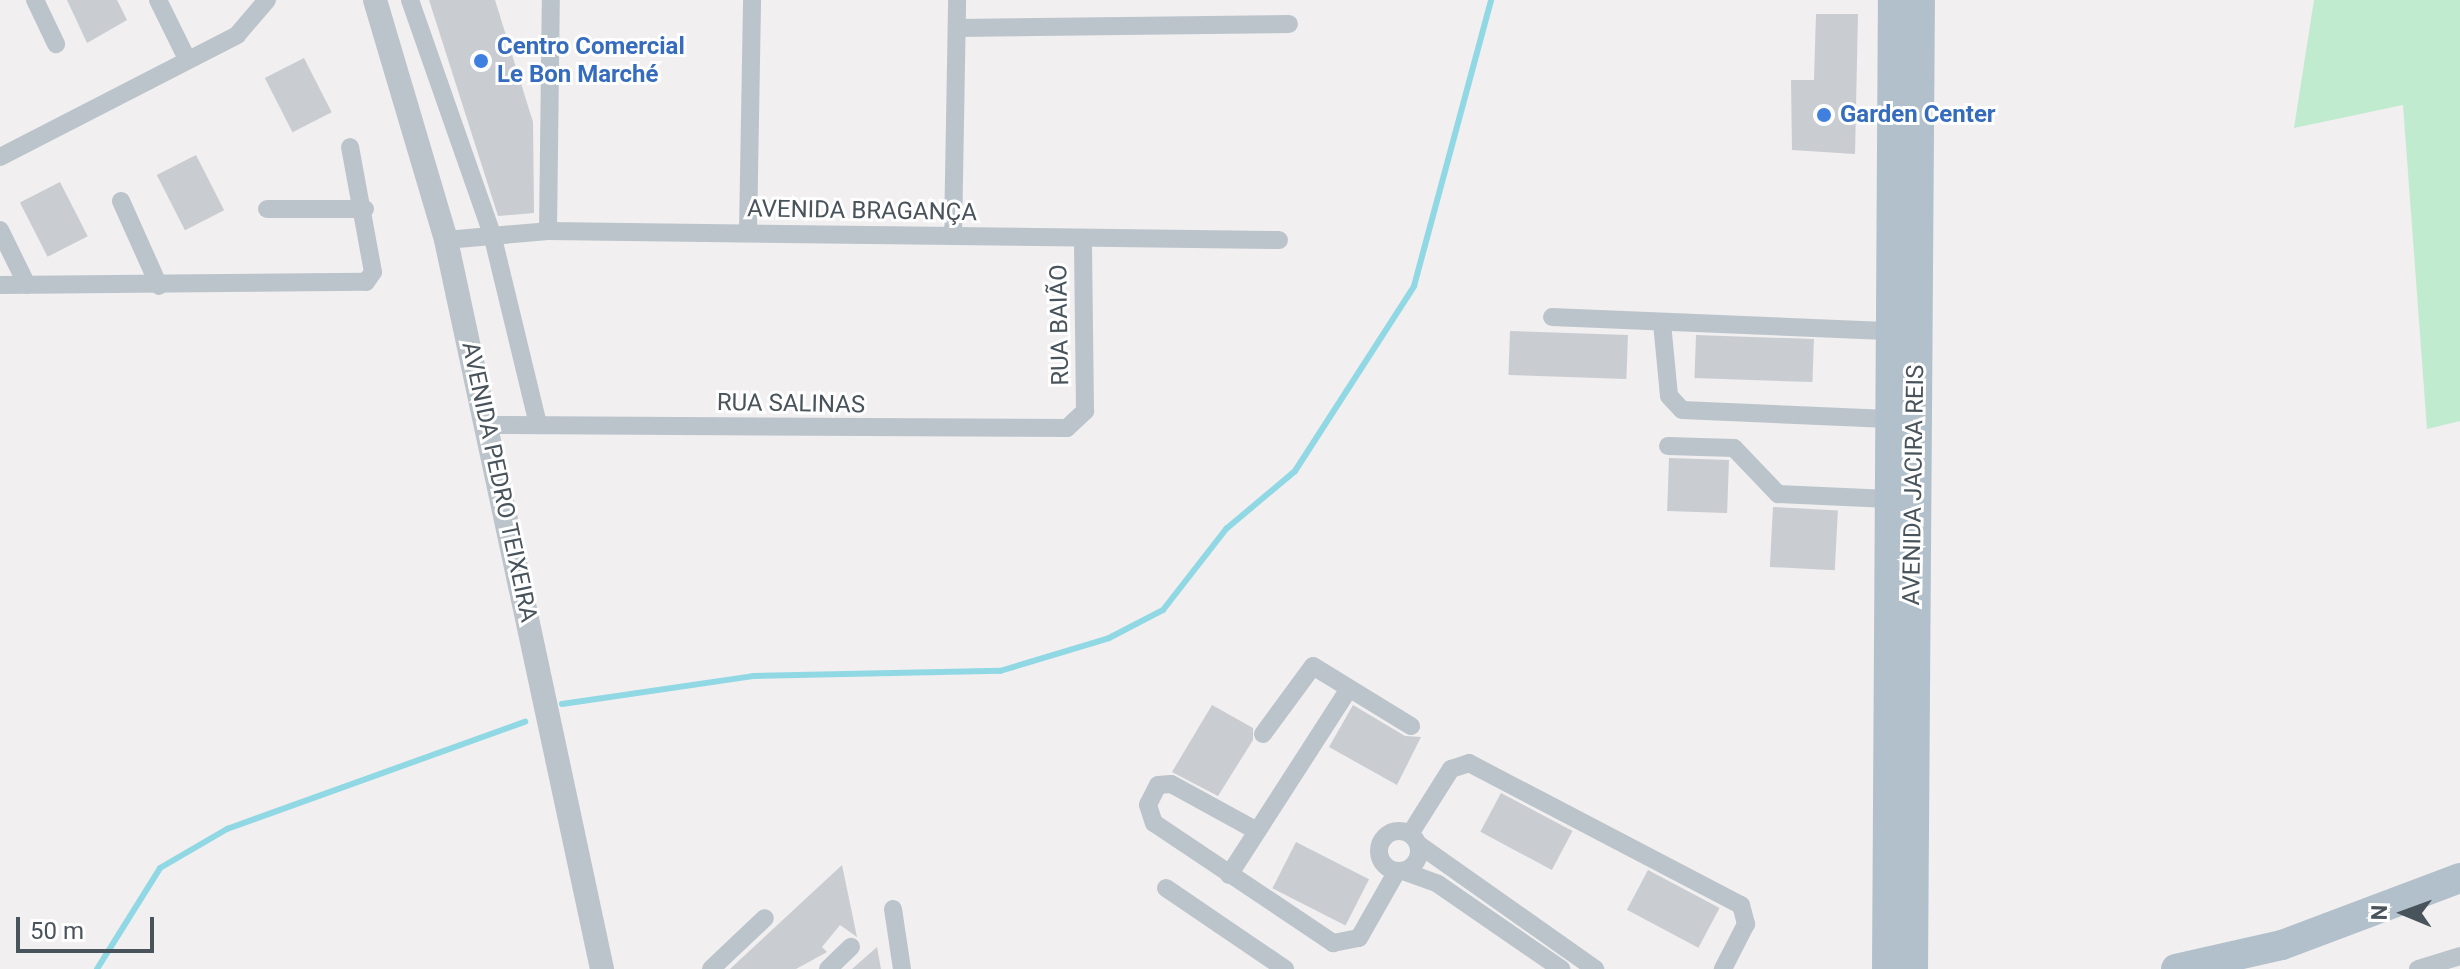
<!DOCTYPE html>
<html>
<head>
<meta charset="utf-8">
<style>
  body { margin:0 }
  #map { position:relative; width:2460px; height:969px; overflow:hidden; background:#f1efef; font-family:Roboto,sans-serif }
  div>[style] { position:absolute }
  .green>* { inset:0; background:#c1ebcf }
  .stream>* { height:6px; margin:-3px; padding:0 3px; transform-origin:3px; border-radius:3px; background:#91d8e5 }
  .building>* { inset:0; background:#c9ccd1; transform-origin:0 0 }
  .minor>* { height:18px; margin:-9px; padding:0 9px; transform-origin:9px; border-radius:9px; background:#bbc4cb }
  .minor>.ring { margin:-9px; padding:0; box-sizing:content-box; background:none; border:18px solid #bbc4cb; border-radius:50% }
  .tertiary>* { height:24px; margin:-12px; padding:0 12px; transform-origin:12px; border-radius:12px; background:#bbc4cb }
  .primary>* { height:30px; margin:-15px; padding:0 15px; transform-origin:15px; border-radius:15px; background:#b1c0cb }
  .dots>* { width:22px; height:22px; translate:-50% -50%; box-sizing:border-box; border:4px solid #fff; border-radius:50% }
  span { translate:-50% -50%; white-space:nowrap; text-align:center; line-height:1.15; -webkit-text-stroke:6px #fff; paint-order:stroke }
  .shop-label { font-size:24px; color:#366cbe; font-weight:700 }
  .left { translate:0 -50%; text-align:left }
  .street-label { font-size:24px; color:#48535b }
  .north { position:absolute; left:2364px; top:873px; width:80px; height:80px; -webkit-text-stroke:6px #fff; paint-order:stroke; rotate:271deg; font-size:22px; font-weight:700; line-height:32px; text-align:center; color:#48535b }
  .north::after { content:''; display:block; margin:auto; width:28px; height:36px; background:#48535b; clip-path:polygon(50% 0,100% 100%,50% 72%,0 100%) }
  .scale { position:absolute; left:16px; top:917px; width:138px; height:36px; box-sizing:border-box; border:4px solid #48535b; border-top:0; padding-left:10px; font-size:24px; line-height:28px; white-space:nowrap; color:#48535b; -webkit-text-stroke:6px #fff; paint-order:stroke }
</style>
</head>
<body>
<div id="map">
  <div class="green">
    <i style="clip-path:polygon(2314px 0,2460px 0,2460px 421px,2427px 429px,2403px 105px,2294px 128px)"></i>
  </div>
  <div class="stream">
    <i style="left:562px;top:704px;width:193px;rotate:-8.3deg"></i>
    <i style="left:753px;top:676px;width:247px;rotate:-1.2deg"></i>
    <i style="left:1000px;top:671px;width:114px;rotate:-16.8deg"></i>
    <i style="left:1109px;top:638px;width:61px;rotate:-27.4deg"></i>
    <i style="left:1163px;top:610px;width:103px;rotate:-52.1deg"></i>
    <i style="left:1226px;top:529px;width:90px;rotate:-40deg"></i>
    <i style="left:1295px;top:471px;width:220px;rotate:-57.2deg"></i>
    <i style="left:1414px;top:286px;width:296px;rotate:-74.9deg"></i>
    <i style="left:97px;top:969px;width:119px;rotate:-58deg"></i>
    <i style="left:160px;top:868px;width:78px;rotate:-30.2deg"></i>
    <i style="left:227px;top:829px;width:317px;rotate:-19.8deg"></i>
  </div>
  <div class="building">
    <i style="clip-path:polygon(67px 0,117px 0,127px 20px,87px 43px)"></i>
    <i style="clip-path:polygon(429px 0,495px 0,533px 122px,534px 213px,498px 216px)"></i>
    <i style="clip-path:polygon(1816px 14px,1858px 14px,1855px 154px,1792px 150px,1791px 80px,1814px 80px)"></i>
    <i style="left:304px;top:58px;width:61px;height:44px;rotate:63deg"></i>
    <i style="left:196px;top:155px;width:62px;height:44px;rotate:63deg"></i>
    <i style="left:60px;top:182px;width:61px;height:45px;rotate:63deg"></i>
    <i style="left:1510px;top:331px;width:118px;height:44px;rotate:2deg"></i>
    <i style="left:1696px;top:335px;width:118px;height:43px;rotate:2deg"></i>
    <i style="left:1669px;top:458px;width:60px;height:53px;rotate:2deg"></i>
    <i style="left:1773px;top:507px;width:65px;height:60px;rotate:3deg"></i>
    <i style="clip-path:polygon(1212px 705px,1253px 728px,1253px 740px,1218px 796px,1172px 772px)"></i>
    <i style="clip-path:polygon(1353px 705px,1405px 736px,1421px 737px,1397px 785px,1329px 747px)"></i>
    <i style="left:1501px;top:793px;width:81px;height:44px;rotate:28deg"></i>
    <i style="left:1296px;top:842px;width:82px;height:52px;rotate:27deg"></i>
    <i style="clip-path:polygon(842px 865px,857px 937px,840px 925px,822px 947px,827px 952px,796px 969px,730px 969px)"></i>
    <i style="left:1648px;top:870px;width:81px;height:45px;rotate:28deg"></i>
    <i style="clip-path:polygon(877px 947px,881px 969px,852px 969px)"></i>
  </div>
  <div class="minor">
    <i style="left:35px;top:0;width:49px;rotate:64.5deg"></i>
    <i style="left:158px;top:0;width:66px;rotate:63.8deg"></i>
    <i style="left:410px;top:0;width:248px;rotate:70.7deg"></i>
    <i style="left:492px;top:234px;width:195px;rotate:76.4deg"></i>
    <i style="left:957px;top:28px;width:332px;rotate:-0.7deg"></i>
    <i style="left:0;top:157px;width:267px;rotate:-27.2deg"></i>
    <i style="left:237px;top:35px;width:46px;rotate:-49.4deg"></i>
    <i style="left:121px;top:201px;width:93px;rotate:65.9deg"></i>
    <i style="left:267px;top:209px;width:98px"></i>
    <i style="left:0;top:230px;width:61px;rotate:63.9deg"></i>
    <i style="left:548px;top:231px;width:231px;rotate:-89.3deg"></i>
    <i style="left:748px;top:233px;width:233px;rotate:-89deg"></i>
    <i style="left:953px;top:236px;width:236px;rotate:-89deg"></i>
    <i style="left:446px;top:240px;width:102px;rotate:-5deg"></i>
    <i style="left:548px;top:231px;width:731px;rotate:0.71deg"></i>
    <i style="left:0;top:285px;width:366px;rotate:-0.5deg"></i>
    <i style="left:366px;top:282px;width:12px;rotate:-55deg"></i>
    <i style="left:373px;top:272px;width:127px;rotate:-100.4deg"></i>
    <i style="left:1552px;top:317px;width:340px;rotate:2.4deg"></i>
    <i style="left:1662px;top:323px;width:73px;rotate:84.5deg"></i>
    <i style="left:1669px;top:396px;width:19px;rotate:47deg"></i>
    <i style="left:1682px;top:410px;width:207px;rotate:2.5deg"></i>
    <i style="left:487px;top:425px;width:580px;rotate:0.3deg"></i>
    <i style="left:1067px;top:428px;width:25px;rotate:-43deg"></i>
    <i style="left:1085px;top:411px;width:173px;rotate:-90.7deg"></i>
    <i style="left:1668px;top:446px;width:66px;rotate:1.7deg"></i>
    <i style="left:1734px;top:448px;width:64px;rotate:46.3deg"></i>
    <i style="left:1778px;top:494px;width:111px;rotate:2.6deg"></i>
    <i style="left:1263px;top:734px;width:84px;rotate:-53.7deg"></i>
    <i style="left:1313px;top:666px;width:115px;rotate:31.5deg"></i>
    <i class="ring" style="left:1379px;top:831px;width:22px;height:22px"></i>
    <i style="left:1257px;top:831px;width:98px;rotate:-151.3deg"></i>
    <i style="left:1171px;top:784px;width:13px;rotate:176deg"></i>
    <i style="left:1158px;top:785px;width:22px;rotate:117deg"></i>
    <i style="left:1148px;top:805px;width:19px;rotate:72deg"></i>
    <i style="left:1154px;top:823px;width:216px;rotate:33.8deg"></i>
    <i style="left:1333px;top:943px;width:26px;rotate:-11deg"></i>
    <i style="left:1359px;top:938px;width:77px;rotate:-60.4deg"></i>
    <i style="left:1410px;top:834px;width:77px;rotate:-57.8deg"></i>
    <i style="left:1451px;top:769px;width:19px;rotate:-18deg"></i>
    <i style="left:1469px;top:763px;width:307px;rotate:27.6deg"></i>
    <i style="left:1741px;top:905px;width:20px;rotate:75deg"></i>
    <i style="left:1746px;top:924px;width:51px;rotate:117.1deg"></i>
    <i style="left:1418px;top:844px;width:217px;rotate:35.2deg"></i>
    <i style="left:1403px;top:871px;width:37px;rotate:20deg"></i>
    <i style="left:1438px;top:884px;width:150px;rotate:34.6deg"></i>
    <i style="left:1229px;top:875px;width:221px;rotate:-57.2deg"></i>
    <i style="left:1166px;top:888px;width:144px;rotate:34.2deg"></i>
    <i style="left:893px;top:909px;width:61px;rotate:81.5deg"></i>
    <i style="left:711px;top:969px;width:74px;rotate:-43.4deg"></i>
    <i style="left:828px;top:969px;width:32px;rotate:-44deg"></i>
    <i style="left:2418px;top:969px;width:44px;rotate:-17.2deg"></i>
  </div>
  <div class="tertiary">
    <i style="left:375px;top:0;width:250px;rotate:73.5deg"></i>
    <i style="left:446px;top:240px;width:746px;rotate:77.92deg"></i>
  </div>
  <div class="primary">
    <i style="left:1887px;top:969px;width:969px;rotate:-89.65deg"></i>
    <i style="left:1913px;top:969px;width:969px;rotate:-89.59deg"></i>
    <i style="left:2176px;top:969px;width:109px;rotate:-12.8deg"></i>
    <i style="left:2282px;top:945px;width:190px;rotate:-20.6deg"></i>
  </div>
  <div class="dots">
    <i style="left:481px;top:61px;background:#3f7fe0"></i>
    <i style="left:1824px;top:115px;background:#3f7fe0"></i>
  </div>
  <div class="shop-label">
    <span class="left" style="left:497px;top:61px">Centro Comercial<br>Le Bon Marché</span>
    <span class="left" style="left:1840px;top:115px">Garden Center</span>
  </div>
  <div class="street-label">
    <span style="left:862px;top:211px;rotate:1deg">AVENIDA BRAGANÇA</span>
    <span style="left:1060px;top:325px;rotate:-91deg">RUA BAIÃO</span>
    <span style="left:791px;top:404px;rotate:1deg">RUA SALINAS</span>
    <span style="left:499px;top:482px;rotate:78deg">AVENIDA PEDRO TEIXEIRA</span>
    <span style="left:1914px;top:485px;rotate:-89deg">AVENIDA JACIRA REIS</span>
  </div>
  <div class="north">N</div>
  <div class="scale">50 m</div>
</div>
</body>
</html>
